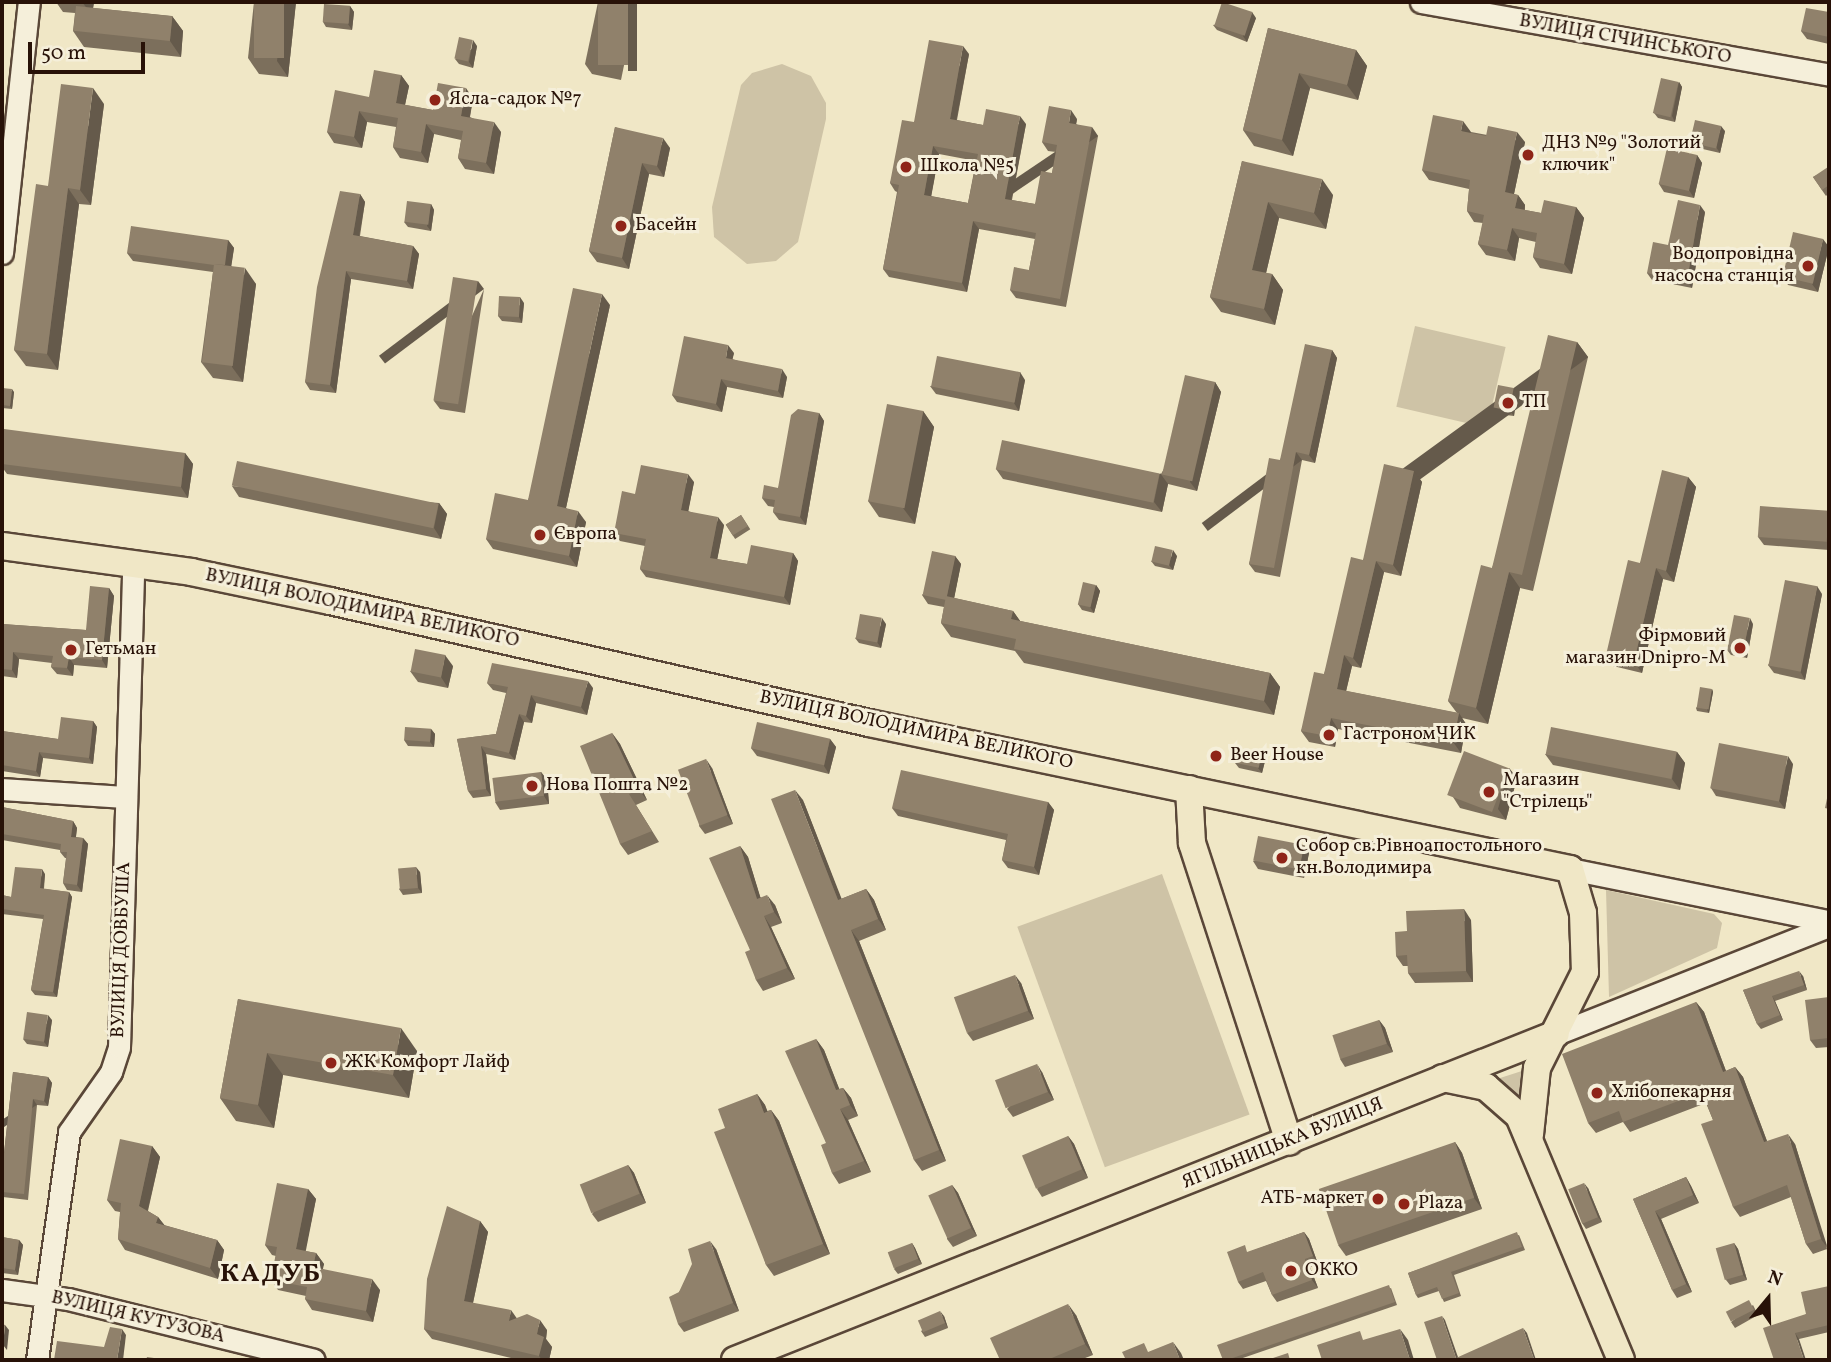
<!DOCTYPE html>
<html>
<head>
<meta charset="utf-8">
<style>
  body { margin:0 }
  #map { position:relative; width:1831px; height:1362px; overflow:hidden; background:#f0e7c6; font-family:Vollkorn,serif }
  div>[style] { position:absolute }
  .green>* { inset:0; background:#cec3a6; transform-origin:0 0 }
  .roads { filter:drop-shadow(2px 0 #5a4738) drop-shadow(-2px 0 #5a4738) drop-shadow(0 2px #5a4738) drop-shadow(0 -2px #5a4738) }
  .minor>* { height:21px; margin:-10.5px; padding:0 10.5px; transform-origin:10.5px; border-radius:10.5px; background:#f5efda }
  .major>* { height:26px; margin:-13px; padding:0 13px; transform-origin:13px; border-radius:13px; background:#f0e7c6 }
  .wall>* { inset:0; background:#7c6f5c; transform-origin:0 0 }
  .shaded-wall>* { inset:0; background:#655a4b; transform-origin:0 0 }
  .building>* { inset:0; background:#90816b; transform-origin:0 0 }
  .dots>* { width:19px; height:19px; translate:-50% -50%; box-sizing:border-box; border:4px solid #f5efda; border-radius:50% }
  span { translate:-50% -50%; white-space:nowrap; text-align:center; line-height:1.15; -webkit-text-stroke:6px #f5efda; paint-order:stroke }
  .street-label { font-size:19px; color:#281208 }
  .poi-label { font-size:19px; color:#281208 }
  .left { translate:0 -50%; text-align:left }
  .right { translate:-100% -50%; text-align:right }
  .district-label { font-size:26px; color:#281208; font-weight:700; letter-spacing:2px }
  .frame { position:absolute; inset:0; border:4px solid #281208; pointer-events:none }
  .north { position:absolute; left:1733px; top:1264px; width:70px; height:70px; -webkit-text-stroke:5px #f5efda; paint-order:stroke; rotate:19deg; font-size:19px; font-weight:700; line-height:28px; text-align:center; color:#281208 }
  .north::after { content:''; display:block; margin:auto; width:24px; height:32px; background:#281208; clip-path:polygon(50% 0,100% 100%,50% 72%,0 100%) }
  .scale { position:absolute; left:28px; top:42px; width:117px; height:32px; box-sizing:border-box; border:4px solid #281208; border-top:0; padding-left:9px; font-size:21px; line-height:24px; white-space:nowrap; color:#281208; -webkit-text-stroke:5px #f5efda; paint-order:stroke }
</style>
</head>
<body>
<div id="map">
  <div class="green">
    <i style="clip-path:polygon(782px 64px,811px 76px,826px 103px,826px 119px,798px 242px,776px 261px,747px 264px,714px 237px,712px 207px,741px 85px,752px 73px)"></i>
    <i style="left:1415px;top:326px;width:93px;height:83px;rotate:13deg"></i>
    <i style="left:1162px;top:874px;width:256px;height:154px;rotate:70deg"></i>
    <i style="clip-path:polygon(1606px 890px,1714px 914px,1722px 923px,1717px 948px,1609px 997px)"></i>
    <i style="clip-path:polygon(1525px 1070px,1522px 1104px,1497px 1079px)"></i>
  </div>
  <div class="roads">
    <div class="minor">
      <i style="left:1421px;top:2px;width:414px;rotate:10.1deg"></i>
      <i style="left:2px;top:253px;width:252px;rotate:-83.9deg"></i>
      <i style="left:2px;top:789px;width:124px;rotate:3.7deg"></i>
      <i style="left:1570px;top:869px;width:264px;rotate:11.4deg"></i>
      <i style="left:1556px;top:1034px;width:294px;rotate:-21.6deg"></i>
      <i style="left:2px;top:1290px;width:67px;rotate:7.8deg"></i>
      <i style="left:68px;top:1299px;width:253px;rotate:13.9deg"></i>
      <i style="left:37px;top:1360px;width:230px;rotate:-82deg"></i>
      <i style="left:69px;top:1132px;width:73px;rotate:-55deg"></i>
      <i style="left:111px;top:1072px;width:26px;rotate:-72deg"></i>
      <i style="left:119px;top:1047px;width:484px;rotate:-88.3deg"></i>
    </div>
    <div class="major">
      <i style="left:2px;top:546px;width:191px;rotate:7.8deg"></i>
      <i style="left:191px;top:572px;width:142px;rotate:11.8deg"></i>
      <i style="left:330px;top:601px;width:553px;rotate:12.75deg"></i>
      <i style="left:869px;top:723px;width:716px;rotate:11.77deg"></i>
      <i style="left:1570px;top:869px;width:46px;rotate:73.5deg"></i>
      <i style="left:1583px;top:913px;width:59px;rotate:88.1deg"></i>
      <i style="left:1585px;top:972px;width:107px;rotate:116.6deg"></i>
      <i style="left:1537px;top:1068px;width:67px;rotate:96deg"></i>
      <i style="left:1189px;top:789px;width:54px;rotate:86.8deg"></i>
      <i style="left:1192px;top:843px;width:314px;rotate:72deg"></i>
      <i style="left:1443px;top:1078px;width:44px;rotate:11.8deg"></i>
      <i style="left:1486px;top:1087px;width:44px;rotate:41.3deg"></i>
      <i style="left:1519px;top:1116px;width:264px;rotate:67.3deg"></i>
      <i style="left:735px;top:1360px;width:883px;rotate:-21.66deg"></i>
    </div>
  </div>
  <div class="wall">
    <i style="clip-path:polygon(56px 2px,94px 2px,93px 8px,172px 16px,183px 31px,181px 57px,84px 47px,73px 31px,75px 13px,63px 12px)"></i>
    <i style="clip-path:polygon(254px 2px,296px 2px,288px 77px,259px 74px,248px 58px)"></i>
    <i style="clip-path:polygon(598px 2px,637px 2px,621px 80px,592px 74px,585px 64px)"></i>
    <i style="clip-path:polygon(350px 6px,354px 12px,352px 30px,326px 27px,323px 22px)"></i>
    <i style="clip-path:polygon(1829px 12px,1829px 44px,1807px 39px,1801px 31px)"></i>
    <i style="clip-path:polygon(1256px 18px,1247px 42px,1217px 30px,1213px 25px)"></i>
    <i style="clip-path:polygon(1268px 28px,1356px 50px,1367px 66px,1358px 100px,1310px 88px,1293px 156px,1254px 146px,1243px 130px)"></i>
    <i style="clip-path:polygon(477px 46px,473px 68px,459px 64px,455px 59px)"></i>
    <i style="clip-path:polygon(evenodd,969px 54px,957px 120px,983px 125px,1026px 124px,1012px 200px,1035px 204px,1052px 173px,1056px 152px,1048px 151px,1042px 142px,1077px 119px,1076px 124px,1098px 136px,1066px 307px,1016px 298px,1010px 290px,1029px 270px,1035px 239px,979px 229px,967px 292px,889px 277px,883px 269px,897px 192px,895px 191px,890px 183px,914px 122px,969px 54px,939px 154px,976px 161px,968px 203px,931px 196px,939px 154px)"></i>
    <i style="clip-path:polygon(401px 75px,409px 86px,405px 105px,433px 110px,473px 99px,470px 117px,501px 132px,494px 174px,465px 169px,458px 158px,461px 140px,434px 134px,428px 163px,400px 158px,393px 147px,396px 127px,367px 122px,362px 148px,334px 143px,327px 132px,369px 97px)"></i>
    <i style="clip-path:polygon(1679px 82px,1682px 87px,1675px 122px,1658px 118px,1654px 113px)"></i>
    <i style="clip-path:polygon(104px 104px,91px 205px,79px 204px,58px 370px,26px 366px,14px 350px,48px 186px)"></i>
    <i style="clip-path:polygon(615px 127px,670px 148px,664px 177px,649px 174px,629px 269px,597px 262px,589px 251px)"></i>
    <i style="clip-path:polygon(1725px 131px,1720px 153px,1694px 147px,1690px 142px)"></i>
    <i style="clip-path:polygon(1471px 132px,1525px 142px,1514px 194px,1518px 195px,1525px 205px,1525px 210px,1541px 213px,1576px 207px,1584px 218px,1572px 274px,1540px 268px,1533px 257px,1536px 242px,1519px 238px,1515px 261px,1486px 255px,1478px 244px,1483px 223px,1474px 222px,1467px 211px,1469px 189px,1429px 180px,1422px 170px)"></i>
    <i style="clip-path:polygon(1697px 155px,1702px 163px,1694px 198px,1664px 192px,1659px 184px)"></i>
    <i style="clip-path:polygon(1242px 161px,1333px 195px,1326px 229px,1279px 218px,1266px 273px,1272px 274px,1283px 290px,1275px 325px,1221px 312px,1210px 297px)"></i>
    <i style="clip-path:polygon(1829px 169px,1829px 193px,1826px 196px,1813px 177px)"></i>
    <i style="clip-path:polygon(360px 194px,365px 202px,360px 236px,413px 246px,419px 254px,413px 289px,351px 279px,336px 393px,310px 390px,305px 382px)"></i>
    <i style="clip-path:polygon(431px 204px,434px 210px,431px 231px,408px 227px,404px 222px)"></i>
    <i style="clip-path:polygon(1705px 212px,1692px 288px,1652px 280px,1647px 273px)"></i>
    <i style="clip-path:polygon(228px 240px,234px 248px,231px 266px,256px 284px,243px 382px,213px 378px,201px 362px,213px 272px,133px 261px,127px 253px)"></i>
    <i style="clip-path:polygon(1829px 247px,1818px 292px,1788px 285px,1782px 277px)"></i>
    <i style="clip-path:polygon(484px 289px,465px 413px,440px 409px,434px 401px)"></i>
    <i style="clip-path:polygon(524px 303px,522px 323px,502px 321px,498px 316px)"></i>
    <i style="clip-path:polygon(610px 305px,566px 508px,586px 522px,577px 567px,493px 549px,486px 539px,528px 500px)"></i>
    <i style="clip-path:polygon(1577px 342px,1588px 357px,1533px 591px,1520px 588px,1488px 724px,1462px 718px,1466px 724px,1461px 753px,1338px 729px,1335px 747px,1309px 742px,1301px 731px,1324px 674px,1363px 560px,1414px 471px,1422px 482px,1401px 576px,1384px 572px,1361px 668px,1352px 666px,1346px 691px,1457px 713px,1448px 701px,1492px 568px)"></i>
    <i style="clip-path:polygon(1332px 350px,1337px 358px,1315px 463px,1302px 460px,1280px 577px,1255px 572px,1249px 564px,1280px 460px)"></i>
    <i style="clip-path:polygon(734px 353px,732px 359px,787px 377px,783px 398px,727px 387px,722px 412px,677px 402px,672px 395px)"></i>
    <i style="clip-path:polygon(1025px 380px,1019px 411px,936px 394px,930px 386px)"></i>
    <i style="clip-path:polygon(1215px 382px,1221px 392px,1197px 491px,1168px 484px,1162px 512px,1003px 479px,996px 469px,1161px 474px)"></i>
    <i style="clip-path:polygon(2px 388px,14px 392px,12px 409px,2px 408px)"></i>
    <i style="clip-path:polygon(1514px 388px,1517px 393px,1514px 416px,1498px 414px,1494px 408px)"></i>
    <i style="clip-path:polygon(923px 411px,934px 427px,915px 524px,879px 517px,868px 501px)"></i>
    <i style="clip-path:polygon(819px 413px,824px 421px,806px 525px,779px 520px,773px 512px,774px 507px,768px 506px,762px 498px,778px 488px)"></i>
    <i style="clip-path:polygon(2px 446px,185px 453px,193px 464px,188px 498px,7px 474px,2px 467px)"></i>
    <i style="clip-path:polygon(1688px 477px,1696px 487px,1674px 582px,1663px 579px,1642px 673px,1613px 666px,1606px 655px,1640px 563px)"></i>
    <i style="clip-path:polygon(694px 482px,688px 511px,724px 525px,717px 559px,747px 564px,793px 553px,798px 561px,790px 605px,646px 577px,640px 569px,645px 546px,620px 541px,614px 533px,635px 494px)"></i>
    <i style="clip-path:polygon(232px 486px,439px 503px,447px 514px,441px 539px,239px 497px)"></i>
    <i style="clip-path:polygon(1829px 511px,1829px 550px,1764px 545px,1758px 537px)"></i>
    <i style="left:741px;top:515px;width:17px;height:18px;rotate:57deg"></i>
    <i style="clip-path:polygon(955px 556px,961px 564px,954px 598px,1013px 611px,1020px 621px,1270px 673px,1280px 687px,1274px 715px,1024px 663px,1015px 651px,951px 637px,941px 623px,944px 607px,928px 604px,922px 595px)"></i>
    <i style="clip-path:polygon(1177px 556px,1173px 570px,1155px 566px,1151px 561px)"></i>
    <i style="clip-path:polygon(1096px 585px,1100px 591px,1094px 613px,1082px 610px,1078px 604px)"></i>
    <i style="clip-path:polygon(109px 588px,114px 596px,107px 668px,74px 665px,73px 676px,57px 674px,51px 667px,52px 663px,19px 659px,17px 678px,2px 676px,2px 624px,86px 630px)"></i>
    <i style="clip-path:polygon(1822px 594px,1805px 680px,1774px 673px,1768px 665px)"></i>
    <i style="clip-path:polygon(886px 624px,881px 648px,859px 643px,855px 638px)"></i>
    <i style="clip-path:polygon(1753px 624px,1747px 658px,1731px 655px,1727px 650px)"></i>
    <i style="clip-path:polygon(453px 666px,448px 688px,418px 682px,410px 671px)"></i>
    <i style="clip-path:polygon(487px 683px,593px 688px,587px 715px,536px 703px,532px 723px,524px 722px,515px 760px,486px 754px,491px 796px,473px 798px,468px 791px,457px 739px,496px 734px,506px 693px,493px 690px)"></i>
    <i style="clip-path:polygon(1712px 689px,1713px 692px,1709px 713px,1697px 711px,1696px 708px)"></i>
    <i style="clip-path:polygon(93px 721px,97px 727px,93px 764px,43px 758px,40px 777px,2px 771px,2px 731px,58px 739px)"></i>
    <i style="clip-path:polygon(431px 729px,435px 734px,434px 747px,408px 746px,404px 740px)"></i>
    <i style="clip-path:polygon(612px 733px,620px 744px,647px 800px,636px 805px,659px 842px,628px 855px,620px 844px)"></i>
    <i style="clip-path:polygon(830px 739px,836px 747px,829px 774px,757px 756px,751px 748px)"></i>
    <i style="clip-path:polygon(1677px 752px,1685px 763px,1680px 790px,1553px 765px,1545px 754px)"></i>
    <i style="clip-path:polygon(1265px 761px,1262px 773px,1239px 768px,1235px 763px)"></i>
    <i style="clip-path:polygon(1793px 764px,1785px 809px,1716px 796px,1711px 788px)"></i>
    <i style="clip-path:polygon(712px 768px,733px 824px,705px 834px,699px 826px)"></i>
    <i style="clip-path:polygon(1509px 768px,1517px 778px,1506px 820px,1460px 808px,1453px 797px)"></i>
    <i style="clip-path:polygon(541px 772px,547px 780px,549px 804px,500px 810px,495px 802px)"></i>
    <i style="clip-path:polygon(803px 800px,841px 899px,866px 889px,874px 900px,886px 930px,859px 941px,946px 1161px,922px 1171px,914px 1160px)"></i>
    <i style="clip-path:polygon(1048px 802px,1054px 810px,1039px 875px,1008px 868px,1002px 860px,1006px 840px,898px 816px,892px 808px)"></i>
    <i style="clip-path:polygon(2px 807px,73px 821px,77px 828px,76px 837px,83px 838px,88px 844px,82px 892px,67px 890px,63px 883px,66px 858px,65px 858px,60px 852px,60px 850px,2px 840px)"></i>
    <i style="clip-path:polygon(1304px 845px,1309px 853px,1304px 878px,1258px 869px,1253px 861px)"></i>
    <i style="clip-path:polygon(740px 846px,748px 857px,760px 897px,775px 905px,782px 923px,771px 927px,795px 979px,763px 991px,756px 980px,750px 950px)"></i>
    <i style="clip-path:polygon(420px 872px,422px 893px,403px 895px,399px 889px)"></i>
    <i style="clip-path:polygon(45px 874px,44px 889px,69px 892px,72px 897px,57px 997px,35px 995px,31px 990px,43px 919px,2px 914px,2px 895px,11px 897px)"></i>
    <i style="clip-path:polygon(1471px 920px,1473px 982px,1415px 983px,1408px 973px,1408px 966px,1403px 966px,1396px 956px,1407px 931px)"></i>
    <i style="clip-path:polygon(1803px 976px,1807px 990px,1775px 1001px,1783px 1020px,1761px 1029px,1757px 1024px,1743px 990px)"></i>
    <i style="clip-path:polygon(1021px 983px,1034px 1019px,973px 1041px,967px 1033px)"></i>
    <i style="clip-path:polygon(1829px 997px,1829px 1047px,1816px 1048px,1810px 1040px)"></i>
    <i style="clip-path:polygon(238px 999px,417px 1051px,409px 1098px,283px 1075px,274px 1128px,236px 1121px,220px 1098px)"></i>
    <i style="clip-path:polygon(1696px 1002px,1704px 1012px,1726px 1071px,1735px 1067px,1743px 1077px,1767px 1141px,1795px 1144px,1827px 1249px,1813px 1254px,1806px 1244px,1791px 1197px,1740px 1217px,1733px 1207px,1713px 1120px,1706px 1103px,1630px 1132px,1623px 1122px,1596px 1133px,1588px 1123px)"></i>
    <i style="clip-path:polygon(52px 1020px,48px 1047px,27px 1044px,23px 1039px)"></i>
    <i style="clip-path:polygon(1379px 1020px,1385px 1028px,1393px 1052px,1345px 1067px,1340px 1059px)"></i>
    <i style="clip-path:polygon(816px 1039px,824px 1050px,839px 1089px,843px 1088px,851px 1098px,858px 1116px,848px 1120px,871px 1172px,839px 1184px,832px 1173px,826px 1143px)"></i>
    <i style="clip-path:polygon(13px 1072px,48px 1077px,52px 1083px,48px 1106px,37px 1105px,28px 1200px,3px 1197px,2px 1195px,2px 1171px)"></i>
    <i style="clip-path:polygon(1042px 1072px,1054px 1100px,1013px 1117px,1007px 1109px)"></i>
    <i style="clip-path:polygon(757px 1094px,765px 1105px,767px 1111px,771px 1110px,779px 1121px,830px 1254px,774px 1276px,766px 1265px,725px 1128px)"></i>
    <i style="clip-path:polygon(1068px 1136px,1074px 1144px,1088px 1178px,1042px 1197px,1037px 1189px)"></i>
    <i style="clip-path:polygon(1455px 1142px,1462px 1153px,1482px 1209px,1346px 1256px,1338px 1245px)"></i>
    <i style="clip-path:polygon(152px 1146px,160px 1157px,148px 1211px,158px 1217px,164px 1225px,217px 1240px,224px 1250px,218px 1279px,125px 1250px,118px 1239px,120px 1212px,115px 1211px,107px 1200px)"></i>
    <i style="clip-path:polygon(628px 1165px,634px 1173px,646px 1203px,598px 1222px,592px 1214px)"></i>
    <i style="clip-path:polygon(1686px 1177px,1691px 1186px,1699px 1203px,1661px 1219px,1692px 1292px,1677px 1298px,1672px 1290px,1633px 1199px)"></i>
    <i style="clip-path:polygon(952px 1185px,958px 1193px,977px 1236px,953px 1247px,947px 1239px)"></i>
    <i style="clip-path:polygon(1588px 1188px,1602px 1222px,1586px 1229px,1582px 1223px)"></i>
    <i style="clip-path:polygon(308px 1189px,316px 1199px,305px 1251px,316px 1253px,324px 1264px,322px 1269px,380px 1290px,373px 1322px,312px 1310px,305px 1299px,306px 1296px,278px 1290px,271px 1280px,276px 1256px,272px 1255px,265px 1245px)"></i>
    <i style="clip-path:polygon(480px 1221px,488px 1232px,473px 1303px,547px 1330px,546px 1339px,552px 1347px,549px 1360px,519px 1360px,432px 1339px,424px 1329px)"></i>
    <i style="clip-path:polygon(1304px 1232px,1309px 1239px,1318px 1264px,1310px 1267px,1318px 1288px,1277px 1302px,1272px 1295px,1266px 1281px,1243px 1289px,1238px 1282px,1249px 1252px)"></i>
    <i style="clip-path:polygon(1519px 1235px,1525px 1250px,1454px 1275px,1461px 1296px,1444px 1302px,1439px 1291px,1418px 1298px,1416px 1295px,1408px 1273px)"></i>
    <i style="clip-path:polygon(2px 1237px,19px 1240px,23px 1245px,18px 1275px,2px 1273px)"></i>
    <i style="clip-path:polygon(912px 1243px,915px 1248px,922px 1264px,898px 1274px,894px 1269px)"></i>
    <i style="clip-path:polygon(1734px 1243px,1738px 1249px,1747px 1280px,1730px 1285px,1726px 1280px)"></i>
    <i style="clip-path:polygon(716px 1249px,739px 1311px,684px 1332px,678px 1324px,679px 1292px)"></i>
    <i style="clip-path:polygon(1829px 1286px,1829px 1332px,1799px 1339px,1774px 1360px,1806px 1314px)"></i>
    <i style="clip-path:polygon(1391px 1288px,1397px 1305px,1237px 1360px,1223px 1360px)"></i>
    <i style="clip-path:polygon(1753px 1305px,1758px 1315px,1735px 1328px,1731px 1322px)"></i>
    <i style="clip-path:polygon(1076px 1315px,1093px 1355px,1080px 1360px,1000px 1360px)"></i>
    <i style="clip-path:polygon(944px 1316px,948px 1328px,925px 1337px,921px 1331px)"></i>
  </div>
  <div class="shaded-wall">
    <i style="clip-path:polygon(82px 2px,94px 2px,92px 15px)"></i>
    <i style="clip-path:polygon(284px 2px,296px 2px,288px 77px,277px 61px)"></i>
    <i style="left:628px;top:2px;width:9px;height:69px"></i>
    <i style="clip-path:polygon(350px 6px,354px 12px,352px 30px,348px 24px)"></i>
    <i style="clip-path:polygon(1252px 12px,1256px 18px,1247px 42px,1243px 36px)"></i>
    <i style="clip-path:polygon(172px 16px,183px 31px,181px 57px,170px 41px)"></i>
    <i style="clip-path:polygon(473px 40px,477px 46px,473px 68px,469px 62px)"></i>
    <i style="clip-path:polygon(963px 46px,969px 54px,955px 127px,950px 119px)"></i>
    <i style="clip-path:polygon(1356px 50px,1367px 66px,1358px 100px,1347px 85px)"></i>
    <i style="clip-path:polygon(1299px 73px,1310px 88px,1293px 156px,1282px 140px)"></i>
    <i style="clip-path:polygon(401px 75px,409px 86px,403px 114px,396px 103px)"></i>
    <i style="clip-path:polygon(1679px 82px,1682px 87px,1675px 122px,1672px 116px)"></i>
    <i style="clip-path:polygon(93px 88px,104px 104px,91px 205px,80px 190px)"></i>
    <i style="clip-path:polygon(466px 88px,473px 99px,468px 126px,461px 116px)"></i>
    <i style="clip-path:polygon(1071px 110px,1077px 119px,1075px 131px,1069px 123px)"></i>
    <i style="clip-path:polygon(359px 111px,367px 122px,362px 148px,354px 137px)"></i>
    <i style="clip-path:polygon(1020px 116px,1026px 124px,1010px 207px,1005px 199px)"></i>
    <i style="clip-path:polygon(1463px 121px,1471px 132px,1469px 142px,1461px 131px)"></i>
    <i style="clip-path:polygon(494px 122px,501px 132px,494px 174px,486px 163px)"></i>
    <i style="clip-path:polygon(426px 124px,434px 134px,428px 163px,421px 152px)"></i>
    <i style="clip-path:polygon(1721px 126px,1725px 131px,1720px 153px,1716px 147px)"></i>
    <i style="left:1092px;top:127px;width:11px;height:175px;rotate:56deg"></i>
    <i style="clip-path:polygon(1517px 132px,1525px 142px,1512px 203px,1505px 192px)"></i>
    <i style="clip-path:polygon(663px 138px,670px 148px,664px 177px,657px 166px)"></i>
    <i style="clip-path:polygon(933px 146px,939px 154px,930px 203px,924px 195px)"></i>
    <i style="clip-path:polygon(1697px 155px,1702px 163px,1694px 198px,1689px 190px)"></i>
    <i style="clip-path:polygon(642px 163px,649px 174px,629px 269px,622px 258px)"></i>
    <i style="clip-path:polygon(1322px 179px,1333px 195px,1326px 229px,1314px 213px)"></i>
    <i style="clip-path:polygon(68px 188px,79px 204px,58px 370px,47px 354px)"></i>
    <i style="clip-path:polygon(360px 194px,365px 202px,358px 243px,353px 235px)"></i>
    <i style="clip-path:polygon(1518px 195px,1525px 205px,1523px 219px,1515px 208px)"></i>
    <i style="clip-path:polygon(1268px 202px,1279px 218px,1263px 286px,1252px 270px)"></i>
    <i style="clip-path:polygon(431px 204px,434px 210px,431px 231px,427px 226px)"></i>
    <i style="clip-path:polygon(1700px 205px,1705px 212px,1692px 288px,1687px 281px)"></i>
    <i style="clip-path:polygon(1576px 207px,1584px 218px,1572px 274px,1564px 264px)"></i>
    <i style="clip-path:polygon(973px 221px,979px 229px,967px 292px,962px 283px)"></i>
    <i style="clip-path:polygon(1512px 228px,1519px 238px,1515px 261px,1507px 250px)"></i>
    <i style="clip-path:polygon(1823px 239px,1829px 247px,1818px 292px,1812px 284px)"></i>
    <i style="clip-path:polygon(228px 240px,234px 248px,230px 275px,224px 266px)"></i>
    <i style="clip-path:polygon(413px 246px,419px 254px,413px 289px,407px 281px)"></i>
    <i style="clip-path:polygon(245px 268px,256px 284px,243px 382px,232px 367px)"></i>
    <i style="clip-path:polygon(346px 271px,351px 279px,336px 393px,330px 385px)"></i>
    <i style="clip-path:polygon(1272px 274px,1283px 290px,1275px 325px,1264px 309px)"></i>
    <i style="left:478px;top:281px;width:10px;height:124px;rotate:53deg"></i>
    <i style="clip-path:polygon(602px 294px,610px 305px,564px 517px,557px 506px)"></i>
    <i style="clip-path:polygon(520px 297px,524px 303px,522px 323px,519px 317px)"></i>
    <i style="left:1577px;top:342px;width:19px;height:239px;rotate:54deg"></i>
    <i style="clip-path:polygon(728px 345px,734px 353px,731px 366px,726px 358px)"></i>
    <i style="clip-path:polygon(1332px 350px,1337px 358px,1315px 463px,1309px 455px)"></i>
    <i style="clip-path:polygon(782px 369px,787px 377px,783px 398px,778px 391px)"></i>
    <i style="clip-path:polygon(1020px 372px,1025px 380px,1019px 411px,1014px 403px)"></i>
    <i style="clip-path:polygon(721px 379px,727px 387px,722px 412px,716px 404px)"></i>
    <i style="clip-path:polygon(1215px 382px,1221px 392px,1197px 491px,1190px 482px)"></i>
    <i style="clip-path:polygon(1514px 388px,1517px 393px,1514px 416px,1510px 411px)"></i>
    <i style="clip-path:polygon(12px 389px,14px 392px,12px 409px,10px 406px)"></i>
    <i style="clip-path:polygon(923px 411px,934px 427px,915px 524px,903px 508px)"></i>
    <i style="clip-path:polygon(819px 413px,824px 421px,806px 525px,800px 517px)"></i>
    <i style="left:1296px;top:452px;width:10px;height:118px;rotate:53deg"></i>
    <i style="clip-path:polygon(185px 453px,193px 464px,188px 498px,181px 487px)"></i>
    <i style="clip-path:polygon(1414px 471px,1422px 482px,1401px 576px,1393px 565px)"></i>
    <i style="clip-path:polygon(1160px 473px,1168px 484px,1162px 512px,1154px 502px)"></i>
    <i style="clip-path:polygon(688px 474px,694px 482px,687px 518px,681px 510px)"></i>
    <i style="clip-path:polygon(1688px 477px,1696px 487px,1674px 582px,1666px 571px)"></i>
    <i style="clip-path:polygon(439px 503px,447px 514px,441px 539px,434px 528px)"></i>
    <i style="clip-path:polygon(578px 511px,586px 522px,577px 567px,569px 556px)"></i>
    <i style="clip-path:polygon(718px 517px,724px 525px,716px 566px,710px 558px)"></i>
    <i style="clip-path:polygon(1173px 550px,1177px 556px,1173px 570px,1169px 565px)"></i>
    <i style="clip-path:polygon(793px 553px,798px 561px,790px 605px,784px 597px)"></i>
    <i style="clip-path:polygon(955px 556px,961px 564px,952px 609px,946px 600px)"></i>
    <i style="clip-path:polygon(1376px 561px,1384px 572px,1361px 668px,1353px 658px)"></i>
    <i style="clip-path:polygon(1656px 568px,1663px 579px,1642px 673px,1634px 662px)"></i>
    <i style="clip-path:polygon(1509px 572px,1520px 588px,1488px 724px,1476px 708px)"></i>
    <i style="clip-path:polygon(1096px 585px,1100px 591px,1094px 613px,1090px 607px)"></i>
    <i style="clip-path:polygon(1817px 586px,1822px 594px,1805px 680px,1800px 671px)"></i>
    <i style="clip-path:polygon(109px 588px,114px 596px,107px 668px,102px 660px)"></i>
    <i style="clip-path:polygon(1013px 611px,1023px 625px,1011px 619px)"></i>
    <i style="clip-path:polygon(882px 618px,886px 624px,881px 648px,877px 642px)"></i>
    <i style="clip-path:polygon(1750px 618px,1753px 624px,1747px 658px,1743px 653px)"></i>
    <i style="clip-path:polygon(13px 652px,19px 659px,17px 678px,12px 670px)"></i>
    <i style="clip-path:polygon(445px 655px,453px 666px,448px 688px,441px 677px)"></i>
    <i style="clip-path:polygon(1344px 655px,1352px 666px,1344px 700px,1337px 689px)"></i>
    <i style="clip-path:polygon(69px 657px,74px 665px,73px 676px,67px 668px)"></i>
    <i style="clip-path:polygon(1270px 673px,1280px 687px,1274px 715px,1264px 701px)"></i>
    <i style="clip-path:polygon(588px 681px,593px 688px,587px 715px,581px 707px)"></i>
    <i style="clip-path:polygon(1712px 689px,1713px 692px,1709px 713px,1707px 710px)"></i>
    <i style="clip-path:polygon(531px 695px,536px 703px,532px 723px,526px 716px)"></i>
    <i style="clip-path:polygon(1459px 713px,1466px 724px,1461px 753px,1453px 742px)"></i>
    <i style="clip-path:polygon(519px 714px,524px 722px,515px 760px,509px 753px)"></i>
    <i style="clip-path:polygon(1331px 718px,1338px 729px,1335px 747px,1327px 736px)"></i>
    <i style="clip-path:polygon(93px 721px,97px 727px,93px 764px,89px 758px)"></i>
    <i style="clip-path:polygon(431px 729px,435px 734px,434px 747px,430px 742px)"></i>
    <i style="clip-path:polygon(612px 733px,620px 744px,647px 800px,639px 790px)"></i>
    <i style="clip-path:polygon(830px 739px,836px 747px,829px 774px,824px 766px)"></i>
    <i style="clip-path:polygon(481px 746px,486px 754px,491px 796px,486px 789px)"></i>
    <i style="clip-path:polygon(39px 752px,43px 758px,40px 777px,36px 771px)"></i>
    <i style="clip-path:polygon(1677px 752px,1685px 763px,1680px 790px,1672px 779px)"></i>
    <i style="clip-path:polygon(1261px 755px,1265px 761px,1262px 773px,1258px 768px)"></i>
    <i style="clip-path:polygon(1788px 756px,1793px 764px,1785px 809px,1779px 801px)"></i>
    <i style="clip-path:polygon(706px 759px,712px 768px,733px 824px,727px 815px)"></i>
    <i style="clip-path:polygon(1509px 768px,1517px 778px,1506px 820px,1498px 809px)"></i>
    <i style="clip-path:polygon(541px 772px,547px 780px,549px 804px,544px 796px)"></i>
    <i style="clip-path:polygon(795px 790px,803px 800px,846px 910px,838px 900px)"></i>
    <i style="clip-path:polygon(1048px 802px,1054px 810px,1039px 875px,1034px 867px)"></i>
    <i style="clip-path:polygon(73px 821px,77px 828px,75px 843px,71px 837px)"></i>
    <i style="clip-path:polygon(83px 838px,88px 844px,82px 892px,77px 885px)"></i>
    <i style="clip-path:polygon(1304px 845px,1309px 853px,1304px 878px,1298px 870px)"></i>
    <i style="clip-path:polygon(740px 846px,748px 857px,764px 909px,757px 899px)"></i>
    <i style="clip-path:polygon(416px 867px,420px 872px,422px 893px,418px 888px)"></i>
    <i style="clip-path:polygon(42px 869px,45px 874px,43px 893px,40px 888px)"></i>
    <i style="clip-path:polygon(866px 889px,874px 900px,886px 930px,878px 919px)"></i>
    <i style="clip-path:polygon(69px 892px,72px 897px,57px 997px,53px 992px)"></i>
    <i style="clip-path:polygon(767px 895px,775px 905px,782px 923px,774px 912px)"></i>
    <i style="clip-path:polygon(1464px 909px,1471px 920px,1473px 982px,1466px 971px)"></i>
    <i style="clip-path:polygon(764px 916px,771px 927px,795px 979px,787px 968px)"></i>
    <i style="clip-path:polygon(851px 930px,859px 941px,946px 1161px,939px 1150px)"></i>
    <i style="clip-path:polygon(1799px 971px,1803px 976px,1807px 990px,1804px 985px)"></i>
    <i style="clip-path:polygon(1015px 975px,1021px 983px,1034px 1019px,1028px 1011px)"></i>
    <i style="clip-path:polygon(1772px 996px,1775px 1001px,1783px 1020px,1780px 1015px)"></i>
    <i style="clip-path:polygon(1696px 1002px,1704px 1012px,1730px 1082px,1723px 1072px)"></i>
    <i style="clip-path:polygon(48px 1015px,52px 1020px,48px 1047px,44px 1042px)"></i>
    <i style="clip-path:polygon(1379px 1020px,1385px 1028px,1393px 1052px,1387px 1044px)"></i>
    <i style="clip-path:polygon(401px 1028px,417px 1051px,409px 1098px,393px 1075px)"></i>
    <i style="clip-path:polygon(816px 1039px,824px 1050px,844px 1101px,836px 1090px)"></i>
    <i style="clip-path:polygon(267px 1053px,283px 1075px,274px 1128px,258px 1105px)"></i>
    <i style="clip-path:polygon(1037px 1064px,1042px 1072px,1054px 1100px,1048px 1092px)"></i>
    <i style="clip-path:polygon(1735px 1067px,1743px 1077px,1771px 1152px,1764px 1142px)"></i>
    <i style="clip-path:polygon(48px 1077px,52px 1083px,48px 1106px,44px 1101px)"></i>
    <i style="clip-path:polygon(843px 1088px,851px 1098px,858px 1116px,850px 1105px)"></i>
    <i style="clip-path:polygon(757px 1094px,765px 1105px,772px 1123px,764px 1113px)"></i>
    <i style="left:33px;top:1099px;width:7px;height:95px;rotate:56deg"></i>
    <i style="clip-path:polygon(840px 1109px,848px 1120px,871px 1172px,864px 1161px)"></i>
    <i style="clip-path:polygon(771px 1110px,779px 1121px,830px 1254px,823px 1244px)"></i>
    <i style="clip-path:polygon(1788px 1134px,1795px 1144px,1828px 1249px,1821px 1239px)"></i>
    <i style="clip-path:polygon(1068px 1136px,1074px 1144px,1088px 1178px,1082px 1169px)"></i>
    <i style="clip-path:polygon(1455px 1142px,1462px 1153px,1482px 1209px,1474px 1198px)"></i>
    <i style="clip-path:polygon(152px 1146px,160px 1157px,146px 1217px,139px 1206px)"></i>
    <i style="clip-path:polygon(628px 1165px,634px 1173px,646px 1203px,640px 1194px)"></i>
    <i style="clip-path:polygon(1686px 1177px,1691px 1186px,1699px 1203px,1693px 1195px)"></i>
    <i style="clip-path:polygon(1584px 1183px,1588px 1188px,1602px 1222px,1598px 1217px)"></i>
    <i style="clip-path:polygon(952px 1185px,958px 1193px,977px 1236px,971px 1228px)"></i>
    <i style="clip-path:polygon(308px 1189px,316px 1199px,304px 1260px,296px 1249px)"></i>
    <i style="clip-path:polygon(1655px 1211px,1661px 1219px,1692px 1292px,1686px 1284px)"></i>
    <i style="clip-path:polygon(158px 1217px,166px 1227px,156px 1223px)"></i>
    <i style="clip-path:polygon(480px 1221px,488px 1232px,471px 1312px,464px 1301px)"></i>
    <i style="clip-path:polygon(1304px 1232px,1309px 1239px,1318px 1264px,1313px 1256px)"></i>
    <i style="clip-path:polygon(19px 1240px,23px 1245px,18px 1275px,15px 1270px)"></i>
    <i style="clip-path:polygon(217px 1240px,224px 1250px,218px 1279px,210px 1268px)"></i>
    <i style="clip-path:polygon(710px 1241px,716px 1249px,739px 1311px,733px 1303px)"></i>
    <i style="clip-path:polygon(912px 1243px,915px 1248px,922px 1264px,918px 1259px)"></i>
    <i style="clip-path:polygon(1734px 1243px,1738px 1249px,1747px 1280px,1743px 1275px)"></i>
    <i style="clip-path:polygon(316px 1253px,324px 1264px,321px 1278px,313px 1267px)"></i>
    <i style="clip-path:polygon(1305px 1259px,1310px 1267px,1318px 1288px,1312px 1280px)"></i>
    <i style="clip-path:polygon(372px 1279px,380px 1290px,373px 1322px,366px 1311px)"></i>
    <i style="clip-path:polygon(1068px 1304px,1076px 1315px,1093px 1355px,1085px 1344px)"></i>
    <i style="clip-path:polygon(511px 1310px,518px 1320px,509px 1321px)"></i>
    <i style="clip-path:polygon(940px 1311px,944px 1316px,948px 1328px,945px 1323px)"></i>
    <i style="clip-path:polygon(1442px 1316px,1445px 1320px,1459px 1360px,1456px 1358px)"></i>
    <i style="clip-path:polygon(540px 1320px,547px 1330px,546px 1339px,552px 1347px,549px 1360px,542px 1360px,539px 1356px,537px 1334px)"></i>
    <i style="clip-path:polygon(5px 1325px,9px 1330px,7px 1350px,3px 1345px)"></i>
    <i style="clip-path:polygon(1523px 1328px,1527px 1333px,1536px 1360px,1534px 1359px)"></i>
    <i style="clip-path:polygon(122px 1329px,126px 1335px,123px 1360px,117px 1360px)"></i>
    <i style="clip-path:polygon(1400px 1329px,1408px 1340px,1414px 1360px,1410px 1360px)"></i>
    <i style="clip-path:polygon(1795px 1333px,1799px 1339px,1806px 1360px,1804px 1360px)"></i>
    <i style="clip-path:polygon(1173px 1342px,1181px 1353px,1184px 1360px,1180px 1360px)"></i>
  </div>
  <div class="building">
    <i style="left:254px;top:2px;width:30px;height:56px"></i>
    <i style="left:598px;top:2px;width:30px;height:63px"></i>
    <i style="left:1222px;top:2px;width:32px;height:25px;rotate:18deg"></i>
    <i style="left:324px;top:4px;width:26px;height:18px;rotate:4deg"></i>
    <i style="left:76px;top:6px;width:97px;height:25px;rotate:6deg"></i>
    <i style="clip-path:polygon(1806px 8px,1829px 12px,1829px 37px,1801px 31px)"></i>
    <i style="clip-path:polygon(1268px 28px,1356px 50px,1347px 85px,1299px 73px,1282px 140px,1243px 130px)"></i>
    <i style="left:459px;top:37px;width:14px;height:22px;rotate:12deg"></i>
    <i style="clip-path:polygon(evenodd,929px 40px,963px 46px,950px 119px,983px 125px,986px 109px,1020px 116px,1005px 199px,1035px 204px,1041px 171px,1052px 173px,1057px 145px,1042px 142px,1049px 106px,1071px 110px,1069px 123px,1092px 127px,1060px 299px,1010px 290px,1014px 267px,1029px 270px,1036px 233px,973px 221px,962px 283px,883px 269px,899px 185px,890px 183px,902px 120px,914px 122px,929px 40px,933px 146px,978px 154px,968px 203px,924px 195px,933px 146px)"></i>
    <i style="clip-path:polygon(374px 70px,401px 75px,396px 103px,433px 110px,438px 83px,466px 88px,461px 116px,494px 122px,486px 163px,458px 158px,463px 131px,426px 124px,421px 152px,393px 147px,398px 118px,359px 111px,354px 137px,327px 132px,335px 90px,369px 97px)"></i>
    <i style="left:1661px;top:78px;width:18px;height:36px;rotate:13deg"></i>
    <i style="clip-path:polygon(61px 84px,93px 88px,80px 190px,68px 188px,47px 354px,14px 350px,36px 184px,48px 186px)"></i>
    <i style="clip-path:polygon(1433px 115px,1463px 121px,1461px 131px,1486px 136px,1488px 126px,1517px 132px,1505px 192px,1518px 195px,1515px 208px,1541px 213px,1544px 200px,1576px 207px,1564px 264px,1533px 257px,1537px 233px,1512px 228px,1507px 250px,1478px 244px,1484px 215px,1467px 211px,1470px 180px,1422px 170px)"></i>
    <i style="left:1695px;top:120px;width:27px;height:23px;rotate:13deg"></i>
    <i style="clip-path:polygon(615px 127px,663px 138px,657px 166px,642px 163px,622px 258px,589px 251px)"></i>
    <i style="left:1667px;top:148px;width:31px;height:37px;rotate:13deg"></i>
    <i style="clip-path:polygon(1242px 161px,1322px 179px,1314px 213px,1268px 202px,1252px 270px,1272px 274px,1264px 309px,1210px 297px)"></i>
    <i style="clip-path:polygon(1828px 167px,1829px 169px,1829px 185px,1822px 190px,1813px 177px)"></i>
    <i style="clip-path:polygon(340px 191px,360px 194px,353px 235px,413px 246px,407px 281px,346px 271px,330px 385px,305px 382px,317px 287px)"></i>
    <i style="clip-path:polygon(1678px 200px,1700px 205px,1687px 281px,1647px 273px,1653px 242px,1668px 245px)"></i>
    <i style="left:407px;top:201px;width:24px;height:21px;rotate:7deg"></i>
    <i style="clip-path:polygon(131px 226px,228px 240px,225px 265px,214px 264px,214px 265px,127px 253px)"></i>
    <i style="left:1793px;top:232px;width:31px;height:46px;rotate:13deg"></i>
    <i style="left:214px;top:264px;width:31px;height:99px;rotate:7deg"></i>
    <i style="left:453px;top:277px;width:25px;height:125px;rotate:9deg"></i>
    <i style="clip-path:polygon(573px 288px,602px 294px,557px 506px,578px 511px,569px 556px,486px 539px,495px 493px,528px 500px)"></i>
    <i style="left:499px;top:296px;width:21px;height:20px;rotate:3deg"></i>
    <i style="clip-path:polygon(1548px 335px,1577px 342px,1522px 575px,1509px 572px,1476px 708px,1448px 701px,1481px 565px,1492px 568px)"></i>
    <i style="clip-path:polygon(684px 336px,728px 345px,726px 358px,782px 369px,778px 391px,721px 379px,716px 404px,672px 395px)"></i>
    <i style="clip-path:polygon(1305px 344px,1332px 350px,1309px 455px,1296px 452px,1274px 568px,1249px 564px,1269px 458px,1280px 460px)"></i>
    <i style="left:937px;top:356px;width:85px;height:31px;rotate:11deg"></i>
    <i style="left:1185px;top:375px;width:31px;height:102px;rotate:13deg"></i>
    <i style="left:1498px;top:385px;width:16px;height:23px;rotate:11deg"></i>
    <i style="clip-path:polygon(2px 388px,12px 389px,10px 406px,2px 405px)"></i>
    <i style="left:887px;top:404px;width:37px;height:99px;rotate:11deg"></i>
    <i style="clip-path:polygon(798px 409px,819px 413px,800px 517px,773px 512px,775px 500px,762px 498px,764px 485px,778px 488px,791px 415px)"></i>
    <i style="clip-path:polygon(4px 429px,185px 453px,181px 487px,2px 464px,2px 446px)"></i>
    <i style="left:1002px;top:440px;width:161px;height:30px;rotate:12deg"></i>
    <i style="left:237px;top:461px;width:206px;height:25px;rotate:12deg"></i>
    <i style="clip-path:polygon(1384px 464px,1414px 471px,1393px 565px,1376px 561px,1353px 658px,1344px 655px,1337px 689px,1459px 713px,1453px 742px,1331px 718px,1327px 736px,1301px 731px,1314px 672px,1324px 674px,1351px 557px,1363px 560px)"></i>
    <i style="clip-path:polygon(641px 465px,688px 474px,681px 510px,718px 517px,710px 558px,747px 564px,751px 545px,793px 553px,784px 597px,640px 569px,646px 539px,614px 533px,622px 491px,635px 494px)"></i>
    <i style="clip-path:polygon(1662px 470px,1688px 477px,1666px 571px,1656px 568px,1634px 662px,1606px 655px,1628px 560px,1640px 563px)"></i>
    <i style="left:1760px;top:506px;width:69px;height:31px;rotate:4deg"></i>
    <i style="left:741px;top:515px;width:13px;height:18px;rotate:58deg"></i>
    <i style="left:1155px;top:546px;width:18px;height:16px;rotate:13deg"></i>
    <i style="left:932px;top:551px;width:24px;height:45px;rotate:12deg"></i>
    <i style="left:1785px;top:580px;width:33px;height:87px;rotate:11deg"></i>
    <i style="left:1083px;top:582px;width:13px;height:23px;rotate:13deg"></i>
    <i style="clip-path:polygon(90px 586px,109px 588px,102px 660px,69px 657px,67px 668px,51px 667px,53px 656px,13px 652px,12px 670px,2px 669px,2px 624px,86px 630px)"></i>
    <i style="clip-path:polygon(946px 596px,1013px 611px,1011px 619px,1270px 673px,1264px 701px,1014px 649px,1016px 639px,941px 623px)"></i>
    <i style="left:860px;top:614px;width:22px;height:25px;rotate:10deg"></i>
    <i style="left:1734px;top:615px;width:16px;height:36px;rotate:11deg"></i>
    <i style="left:415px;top:649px;width:31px;height:23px;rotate:11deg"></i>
    <i style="clip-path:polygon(492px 663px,588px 681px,581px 707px,531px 695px,526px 716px,519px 714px,509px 753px,481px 746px,486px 789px,468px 791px,457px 739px,496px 734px,508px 687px,487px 683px)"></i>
    <i style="left:1700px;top:687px;width:12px;height:21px;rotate:9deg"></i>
    <i style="clip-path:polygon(61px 717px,93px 721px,89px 758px,39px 752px,36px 771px,2px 765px,2px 731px,58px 739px)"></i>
    <i style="left:757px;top:722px;width:75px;height:27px;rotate:13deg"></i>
    <i style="left:405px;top:727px;width:26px;height:13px;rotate:4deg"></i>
    <i style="left:1551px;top:727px;width:128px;height:28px;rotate:11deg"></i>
    <i style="clip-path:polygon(612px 733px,639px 790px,629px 794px,652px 831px,620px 844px,580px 746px)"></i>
    <i style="left:1719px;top:743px;width:70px;height:46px;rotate:11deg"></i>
    <i style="left:1238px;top:750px;width:24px;height:13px;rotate:12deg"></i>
    <i style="left:1464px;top:751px;width:48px;height:47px;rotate:21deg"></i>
    <i style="left:706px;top:759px;width:60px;height:30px;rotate:69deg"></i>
    <i style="clip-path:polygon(901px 770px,1048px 802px,1034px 867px,1002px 860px,1008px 834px,892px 808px)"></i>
    <i style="left:541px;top:772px;width:24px;height:49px;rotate:83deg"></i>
    <i style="clip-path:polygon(1829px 789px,1829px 809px,1825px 808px)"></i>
    <i style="clip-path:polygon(795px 790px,838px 900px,866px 889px,878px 919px,851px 930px,939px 1150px,914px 1160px,771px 799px)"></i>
    <i style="clip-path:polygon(2px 807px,73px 821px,71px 837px,83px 838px,77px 885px,63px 883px,67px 852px,60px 852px,61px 844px,2px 834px)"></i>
    <i style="left:1258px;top:836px;width:47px;height:25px;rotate:11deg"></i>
    <i style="clip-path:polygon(740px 846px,757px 899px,767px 895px,774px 912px,764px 916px,787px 968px,756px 980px,745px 952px,750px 950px,709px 858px)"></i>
    <i style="clip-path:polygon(15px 867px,42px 869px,40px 888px,69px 892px,53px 992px,31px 990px,44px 915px,2px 909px,2px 895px,11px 897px)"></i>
    <i style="left:416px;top:867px;width:21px;height:18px;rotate:85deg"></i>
    <i style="clip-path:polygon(1464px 909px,1466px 971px,1408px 973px,1407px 955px,1396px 956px,1395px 932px,1407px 931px,1406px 911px)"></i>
    <i style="clip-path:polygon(1799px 971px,1804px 985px,1772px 996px,1780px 1015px,1757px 1024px,1743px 990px)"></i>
    <i style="left:1015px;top:975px;width:38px;height:65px;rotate:70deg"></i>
    <i style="clip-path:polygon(1829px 997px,1829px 1038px,1810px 1040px,1805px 1000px)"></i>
    <i style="clip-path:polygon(238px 999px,401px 1028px,393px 1075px,267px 1053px,258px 1105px,220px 1098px)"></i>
    <i style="clip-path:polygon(1696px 1002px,1723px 1072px,1735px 1067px,1764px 1142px,1788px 1134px,1821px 1239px,1806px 1244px,1787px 1185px,1733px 1207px,1701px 1124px,1713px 1120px,1702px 1092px,1623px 1122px,1619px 1111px,1588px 1123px,1562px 1054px)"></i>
    <i style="left:27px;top:1012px;width:21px;height:27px;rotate:8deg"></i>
    <i style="left:1379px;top:1020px;width:25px;height:49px;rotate:72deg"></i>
    <i style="clip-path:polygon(816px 1039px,836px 1090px,843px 1088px,850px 1105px,840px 1109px,864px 1161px,832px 1173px,821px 1145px,826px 1143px,785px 1051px)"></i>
    <i style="left:1037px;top:1064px;width:30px;height:45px;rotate:69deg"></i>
    <i style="clip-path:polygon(13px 1072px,48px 1077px,44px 1101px,33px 1099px,24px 1194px,2px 1192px,2px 1171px)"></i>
    <i style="clip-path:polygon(757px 1094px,764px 1113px,771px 1110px,823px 1244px,766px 1265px,714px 1132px,725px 1128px,718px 1109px)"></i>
    <i style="left:1068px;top:1136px;width:36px;height:50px;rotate:67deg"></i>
    <i style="clip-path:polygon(120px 1139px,152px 1146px,139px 1206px,158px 1217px,156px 1223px,217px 1240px,210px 1268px,118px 1239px,121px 1203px,107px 1200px)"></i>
    <i style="left:1455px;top:1142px;width:59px;height:144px;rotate:71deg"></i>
    <i style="left:628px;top:1165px;width:31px;height:52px;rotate:68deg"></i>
    <i style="clip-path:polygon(1686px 1177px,1693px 1195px,1655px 1211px,1686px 1284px,1672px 1290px,1633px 1199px)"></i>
    <i style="clip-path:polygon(277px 1183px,308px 1189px,296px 1249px,316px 1253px,313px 1267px,372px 1279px,366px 1311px,305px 1299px,307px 1287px,271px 1280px,277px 1247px,265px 1245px)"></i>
    <i style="left:1584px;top:1183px;width:37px;height:17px;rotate:68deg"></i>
    <i style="left:952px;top:1185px;width:47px;height:26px;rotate:66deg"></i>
    <i style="clip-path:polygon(447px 1206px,480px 1221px,464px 1301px,511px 1310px,509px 1321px,527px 1314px,540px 1320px,537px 1334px,544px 1337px,539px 1356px,424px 1329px,427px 1279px)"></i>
    <i style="clip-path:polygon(1304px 1232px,1313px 1256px,1305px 1259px,1312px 1280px,1272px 1295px,1263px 1272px,1238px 1282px,1227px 1252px,1245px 1245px,1247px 1252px)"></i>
    <i style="clip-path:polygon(1517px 1232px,1522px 1247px,1451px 1272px,1459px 1293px,1442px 1299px,1437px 1287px,1416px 1295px,1408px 1273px)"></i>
    <i style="clip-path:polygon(2px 1237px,19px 1240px,15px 1270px,2px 1268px)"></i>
    <i style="clip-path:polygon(710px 1241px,733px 1303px,678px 1324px,669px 1297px,679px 1292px,692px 1264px,688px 1249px)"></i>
    <i style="left:912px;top:1243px;width:17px;height:26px;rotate:69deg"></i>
    <i style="left:1734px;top:1243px;width:33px;height:19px;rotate:74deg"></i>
    <i style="clip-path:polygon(1826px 1245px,1829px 1245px,1829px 1262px)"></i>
    <i style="clip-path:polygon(1389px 1285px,1395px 1302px,1227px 1360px,1223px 1360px,1217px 1345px)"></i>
    <i style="clip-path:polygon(1829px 1286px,1829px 1312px,1828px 1313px,1829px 1325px,1795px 1333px,1804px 1360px,1774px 1360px,1763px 1328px,1806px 1314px,1801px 1292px)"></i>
    <i style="left:1749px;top:1300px;width:11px;height:26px;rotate:63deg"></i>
    <i style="clip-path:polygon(1068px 1304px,1085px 1344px,1047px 1360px,1000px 1360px,990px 1338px)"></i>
    <i style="left:940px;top:1311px;width:13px;height:24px;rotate:67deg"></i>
    <i style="clip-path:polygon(1442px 1316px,1456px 1358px,1523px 1328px,1534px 1359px,1530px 1360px,1437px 1360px,1424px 1322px)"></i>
    <i style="clip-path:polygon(2px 1324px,5px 1325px,3px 1345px,2px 1344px)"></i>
    <i style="clip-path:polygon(110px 1327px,122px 1329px,117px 1360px,54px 1360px,57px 1341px,104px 1347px)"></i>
    <i style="clip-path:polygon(1400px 1329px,1410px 1360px,1322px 1360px,1317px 1345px,1360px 1331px,1363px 1340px)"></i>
    <i style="clip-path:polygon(1173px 1342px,1180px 1360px,1126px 1360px,1122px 1352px,1144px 1343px,1148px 1352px)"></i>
    <i style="clip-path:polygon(1288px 1353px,1290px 1360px,1267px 1360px)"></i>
    <i style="clip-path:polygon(147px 1357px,168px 1360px,146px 1360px)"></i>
  </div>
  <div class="dots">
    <i style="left:435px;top:100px;background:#8f2418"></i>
    <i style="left:1528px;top:155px;background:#8f2418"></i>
    <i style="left:906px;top:167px;background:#8f2418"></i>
    <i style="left:621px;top:226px;background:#8f2418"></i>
    <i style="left:1808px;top:266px;background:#8f2418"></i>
    <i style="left:1508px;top:403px;background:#8f2418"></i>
    <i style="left:540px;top:535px;background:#8f2418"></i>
    <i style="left:1740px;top:648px;background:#8f2418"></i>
    <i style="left:71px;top:650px;background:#8f2418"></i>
    <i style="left:1329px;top:735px;background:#8f2418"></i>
    <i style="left:1216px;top:756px;background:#8f2418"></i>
    <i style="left:532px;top:786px;background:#8f2418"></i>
    <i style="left:1489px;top:792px;background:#8f2418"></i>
    <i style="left:1282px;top:858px;background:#8f2418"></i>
    <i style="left:331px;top:1063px;background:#8f2418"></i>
    <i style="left:1597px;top:1093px;background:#8f2418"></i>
    <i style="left:1378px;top:1199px;background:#8f2418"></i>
    <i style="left:1404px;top:1204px;background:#8f2418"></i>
    <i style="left:1291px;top:1271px;background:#8f2418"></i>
  </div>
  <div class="street-label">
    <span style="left:1625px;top:40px;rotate:10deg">ВУЛИЦЯ СІЧИНСЬКОГО</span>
    <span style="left:362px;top:609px;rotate:12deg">ВУЛИЦЯ ВОЛОДИМИРА ВЕЛИКОГО</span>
    <span style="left:916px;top:731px;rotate:12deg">ВУЛИЦЯ ВОЛОДИМИРА ВЕЛИКОГО</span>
    <span style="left:122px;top:950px;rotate:-88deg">ВУЛИЦЯ ДОВБУША</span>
    <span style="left:1283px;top:1144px;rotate:-22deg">ЯГІЛЬНИЦЬКА ВУЛИЦЯ</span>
    <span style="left:138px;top:1318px;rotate:13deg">ВУЛИЦЯ КУТУЗОВА</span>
  </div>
  <div class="poi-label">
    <span class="left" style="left:449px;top:100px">Ясла-садок №7</span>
    <span class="left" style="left:1542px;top:155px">ДНЗ №9 "Золотий<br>ключик"</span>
    <span class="left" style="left:920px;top:167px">Школа №5</span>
    <span class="left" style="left:635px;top:226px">Басейн</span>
    <span class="right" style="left:1794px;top:266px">Водопровідна<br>насосна станція</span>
    <span class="left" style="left:1522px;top:403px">ТП</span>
    <span class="left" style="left:554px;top:535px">Європа</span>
    <span class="right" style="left:1726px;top:648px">Фірмовий<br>магазин Dnipro-M</span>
    <span class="left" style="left:85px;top:650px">Гетьман</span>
    <span class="left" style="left:1343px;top:735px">ГастрономЧИК</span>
    <span class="left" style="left:1230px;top:756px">Beer House</span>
    <span class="left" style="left:1503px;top:792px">Магазин<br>"Стрілець"</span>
    <span class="left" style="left:546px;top:786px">Нова Пошта №2</span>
    <span class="left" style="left:1296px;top:858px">Собор св.Рівноапостольного<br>кн.Володимира</span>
    <span class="left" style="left:345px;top:1063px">ЖК Комфорт Лайф</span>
    <span class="left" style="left:1611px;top:1093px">Хлібопекарня</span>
    <span class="right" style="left:1364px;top:1199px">АТБ-маркет</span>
    <span class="left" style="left:1418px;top:1204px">Plaza</span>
    <span class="left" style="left:1305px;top:1271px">ОККО</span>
  </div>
  <div class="district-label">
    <span style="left:271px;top:1275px">КАДУБ</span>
  </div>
  <div class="frame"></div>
  <div class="north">N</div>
  <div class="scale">50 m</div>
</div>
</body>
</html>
